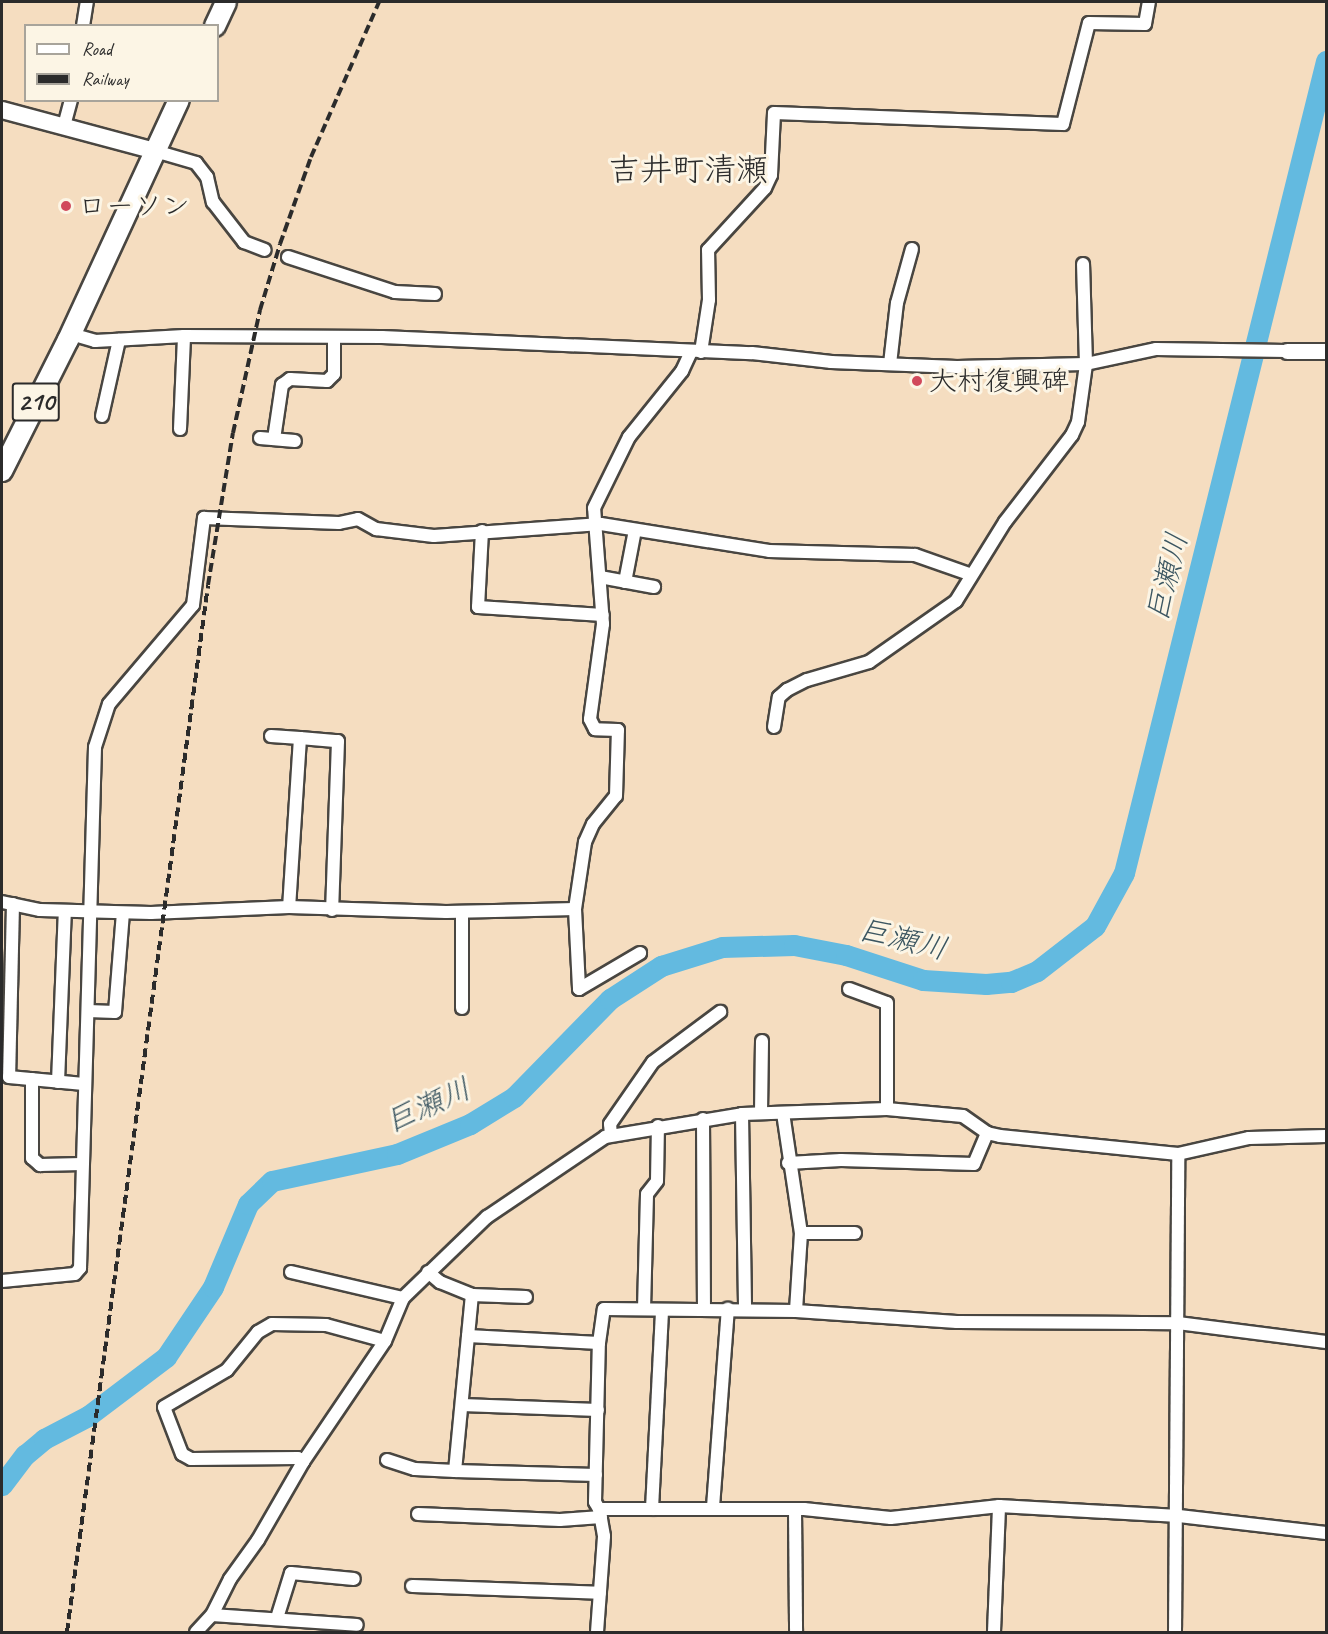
<!DOCTYPE html>
<html>
<head>
<meta charset="utf-8">
<style>
  body { margin:0 }
  #map { position:relative; width:1328px; height:1634px; overflow:hidden; background:#f5ddc0; font-family:Caveat,"Klee One",sans-serif }
  div>[style] { position:absolute }
  .river>* { height:21px; margin:-10.5px; padding:0 10.5px; transform-origin:10.5px; border-radius:10.5px; background:#63bae0 }
  .roads { filter:drop-shadow(2px 0 #494641) drop-shadow(-2px 0 #494641) drop-shadow(0 2px #494641) drop-shadow(0 -2px #494641) }
  .minor>* { height:12px; margin:-6px; padding:0 6px; transform-origin:6px; border-radius:6px; background:#fff }
  .tertiary>* { height:15px; margin:-7.5px; padding:0 7.5px; transform-origin:7.5px; border-radius:7.5px; background:#fff }
  .secondary>* { height:16px; margin:-8px; padding:0 8px; transform-origin:8px; border-radius:8px; background:#fff }
  .trunk>* { height:20px; margin:-10px; padding:0 10px; transform-origin:10px; border-radius:10px; background:#fff }
  .rail>* { height:4px; margin-top:-2px; transform-origin:0; background:repeating-linear-gradient(90deg,#2b2b2b 0 9px,transparent 0 13.5px) }
  .dots>* { width:16px; height:16px; translate:-50% -50%; box-sizing:border-box; border:3px solid #fcf5e5; border-radius:50% }
  span { translate:-50% -50%; white-space:nowrap; text-align:center; line-height:1.15; -webkit-text-stroke:6px #fcf5e5; paint-order:stroke }
  .shield-label span { padding:2px 4px; background:#fcf5e5; border:2px solid; border-radius:4px; -webkit-text-stroke-width:0 }
  .shield-label { font-size:27px; color:#2b2b2b; font-weight:700 }
  .poi-label { font-size:28px; color:#2b2b2b }
  .left { translate:0 -50%; text-align:left }
  .water-label { font-size:30px; color:#3c5661; font-style:italic }
  .quarter-label { font-size:32px; color:#2b2b2b }
  .frame { position:absolute; inset:0; border:3px solid #2b2b2b; pointer-events:none }
  .legend { position:absolute; left:24px; top:24px; width:195px; height:78px; box-sizing:border-box; background:#fcf5e5; border:2px solid #a8a49b; margin:0; padding:8px 10px; list-style:none; font-size:18px; color:#2b2b2b }
  .legend li { display:flex; align-items:center; gap:12px; height:30px }
  .legend b { width:30px; border:2px solid #a8a49b }
</style>
</head>
<body>
<div id="map">
  <div class="river">
    <i style="left:2px;top:1485px;width:38px;rotate:-53deg"></i>
    <i style="left:25px;top:1455px;width:25px;rotate:-40deg"></i>
    <i style="left:44px;top:1439px;width:50px;rotate:-27.6deg"></i>
    <i style="left:88px;top:1416px;width:98px;rotate:-37.1deg"></i>
    <i style="left:166px;top:1357px;width:84px;rotate:-56.1deg"></i>
    <i style="left:213px;top:1287px;width:90px;rotate:-67.1deg"></i>
    <i style="left:248px;top:1204px;width:33px;rotate:-44deg"></i>
    <i style="left:272px;top:1181px;width:128px;rotate:-12.2deg"></i>
    <i style="left:397px;top:1154px;width:79px;rotate:-22.3deg"></i>
    <i style="left:470px;top:1124px;width:52px;rotate:-31.5deg"></i>
    <i style="left:514px;top:1097px;width:137px;rotate:-45.6deg"></i>
    <i style="left:610px;top:999px;width:61px;rotate:-32.9deg"></i>
    <i style="left:661px;top:966px;width:64px;rotate:-17.3deg"></i>
    <i style="left:722px;top:947px;width:72px;rotate:-1.6deg"></i>
    <i style="left:794px;top:945px;width:53px;rotate:10.9deg"></i>
    <i style="left:846px;top:955px;width:81px;rotate:18deg"></i>
    <i style="left:923px;top:980px;width:63px;rotate:3.6deg"></i>
    <i style="left:986px;top:984px;width:25px;rotate:-5deg"></i>
    <i style="left:1011px;top:982px;width:28px;rotate:-23deg"></i>
    <i style="left:1037px;top:971px;width:73px;rotate:-37.8deg"></i>
    <i style="left:1095px;top:926px;width:60px;rotate:-61.3deg"></i>
    <i style="left:1124px;top:873px;width:837px;rotate:-76.03deg"></i>
  </div>
  <div class="roads">
    <div class="minor">
      <i style="left:83px;top:26px;width:24px;rotate:-81deg"></i>
      <i style="left:64px;top:126px;width:27px;rotate:-75deg"></i>
      <i style="left:155px;top:151px;width:43px;rotate:16.3deg"></i>
      <i style="left:196px;top:163px;width:18px;rotate:52deg"></i>
      <i style="left:207px;top:177px;width:26px;rotate:77deg"></i>
      <i style="left:213px;top:202px;width:51px;rotate:52.2deg"></i>
      <i style="left:244px;top:242px;width:22px;rotate:21deg"></i>
      <i style="left:288px;top:257px;width:113px;rotate:18.1deg"></i>
      <i style="left:395px;top:292px;width:40px;rotate:2.9deg"></i>
      <i style="left:71px;top:334px;width:25px;rotate:16deg"></i>
      <i style="left:95px;top:341px;width:89px;rotate:-3.2deg"></i>
      <i style="left:184px;top:336px;width:198px;rotate:0.3deg"></i>
      <i style="left:382px;top:337px;width:370px;rotate:2.5deg"></i>
      <i style="left:752px;top:353px;width:80px;rotate:6.5deg"></i>
      <i style="left:831px;top:362px;width:126px;rotate:2.3deg"></i>
      <i style="left:957px;top:367px;width:129px;rotate:-1.3deg"></i>
      <i style="left:1086px;top:364px;width:72px;rotate:-12.1deg"></i>
      <i style="left:1156px;top:349px;width:131px;rotate:0.9deg"></i>
      <i style="left:701px;top:352px;width:53px;rotate:-81.3deg"></i>
      <i style="left:709px;top:300px;width:50px;rotate:-91.1deg"></i>
      <i style="left:708px;top:250px;width:84px;rotate:-47.4deg"></i>
      <i style="left:765px;top:188px;width:14px;rotate:-65deg"></i>
      <i style="left:771px;top:175px;width:62px;rotate:-87.2deg"></i>
      <i style="left:774px;top:113px;width:289px;rotate:2.2deg"></i>
      <i style="left:1063px;top:124px;width:104px;rotate:-75.6deg"></i>
      <i style="left:1089px;top:23px;width:56px;rotate:1deg"></i>
      <i style="left:1145px;top:24px;width:22px;rotate:-80deg"></i>
      <i style="left:890px;top:364px;width:61px;rotate:-83.5deg"></i>
      <i style="left:897px;top:303px;width:56px;rotate:-74.5deg"></i>
      <i style="left:102px;top:416px;width:78px;rotate:-77.4deg"></i>
      <i style="left:180px;top:429px;width:93px;rotate:-87.5deg"></i>
      <i style="left:260px;top:438px;width:35px;rotate:5deg"></i>
      <i style="left:274px;top:439px;width:55px;rotate:-81.6deg"></i>
      <i style="left:282px;top:385px;width:10px;rotate:-37deg"></i>
      <i style="left:290px;top:379px;width:37px;rotate:3deg"></i>
      <i style="left:327px;top:381px;width:10px;rotate:-45deg"></i>
      <i style="left:334px;top:374px;width:37px;rotate:-90deg"></i>
      <i style="left:482px;top:531px;width:76px;rotate:93deg"></i>
      <i style="left:478px;top:607px;width:125px;rotate:3.7deg"></i>
      <i style="left:600px;top:577px;width:55px;rotate:10.5deg"></i>
      <i style="left:625px;top:582px;width:53px;rotate:-79.1deg"></i>
      <i style="left:774px;top:727px;width:30px;rotate:-81deg"></i>
      <i style="left:779px;top:697px;width:11px;rotate:-41deg"></i>
      <i style="left:787px;top:690px;width:22px;rotate:-27deg"></i>
      <i style="left:807px;top:680px;width:65px;rotate:-16.2deg"></i>
      <i style="left:869px;top:662px;width:106px;rotate:-35deg"></i>
      <i style="left:956px;top:601px;width:93px;rotate:-58.2deg"></i>
      <i style="left:1005px;top:522px;width:110px;rotate:-52.4deg"></i>
      <i style="left:1072px;top:435px;width:14px;rotate:-65deg"></i>
      <i style="left:1078px;top:422px;width:59px;rotate:-82.1deg"></i>
      <i style="left:1086px;top:364px;width:100px;rotate:-91.7deg"></i>
      <i style="left:271px;top:736px;width:29px;rotate:4deg"></i>
      <i style="left:300px;top:738px;width:169px;rotate:93.7deg"></i>
      <i style="left:300px;top:738px;width:38px;rotate:5deg"></i>
      <i style="left:338px;top:741px;width:169px;rotate:92deg"></i>
      <i style="left:2px;top:902px;width:39px;rotate:12deg"></i>
      <i style="left:40px;top:910px;width:111px;rotate:1.5deg"></i>
      <i style="left:151px;top:913px;width:138px;rotate:-2.5deg"></i>
      <i style="left:289px;top:907px;width:157px;rotate:1.8deg"></i>
      <i style="left:446px;top:912px;width:129px;rotate:-1.3deg"></i>
      <i style="left:575px;top:909px;width:68px;rotate:-81.5deg"></i>
      <i style="left:585px;top:842px;width:20px;rotate:-66deg"></i>
      <i style="left:593px;top:824px;width:36px;rotate:-51deg"></i>
      <i style="left:616px;top:796px;width:66px;rotate:-88.3deg"></i>
      <i style="left:618px;top:730px;width:23px;rotate:-178deg"></i>
      <i style="left:595px;top:729px;width:11px;rotate:-117deg"></i>
      <i style="left:590px;top:719px;width:96px;rotate:-82.2deg"></i>
      <i style="left:603px;top:624px;width:116px;rotate:-94.4deg"></i>
      <i style="left:594px;top:508px;width:79px;rotate:-63.8deg"></i>
      <i style="left:629px;top:437px;width:85px;rotate:-51.2deg"></i>
      <i style="left:682px;top:371px;width:21px;rotate:-65deg"></i>
      <i style="left:13px;top:904px;width:173px;rotate:91.3deg"></i>
      <i style="left:9px;top:1077px;width:75px;rotate:5.3deg"></i>
      <i style="left:575px;top:909px;width:80px;rotate:87.1deg"></i>
      <i style="left:579px;top:989px;width:71px;rotate:-30.5deg"></i>
      <i style="left:462px;top:912px;width:96px;rotate:90deg"></i>
      <i style="left:849px;top:989px;width:40px;rotate:20.2deg"></i>
      <i style="left:887px;top:1003px;width:106px;rotate:90deg"></i>
      <i style="left:88px;top:1011px;width:27px;rotate:2deg"></i>
      <i style="left:115px;top:1012px;width:99px;rotate:-85.4deg"></i>
      <i style="left:32px;top:1079px;width:79px;rotate:90deg"></i>
      <i style="left:32px;top:1158px;width:11px;rotate:41deg"></i>
      <i style="left:40px;top:1165px;width:42px;rotate:-1.4deg"></i>
      <i style="left:58px;top:1082px;width:171px;rotate:-87.7deg"></i>
      <i style="left:761px;top:1113px;width:72px;rotate:-89.2deg"></i>
      <i style="left:783px;top:1113px;width:121px;rotate:81.5deg"></i>
      <i style="left:801px;top:1233px;width:78px;rotate:93.7deg"></i>
      <i style="left:742px;top:1114px;width:196px;rotate:89.1deg"></i>
      <i style="left:703px;top:1119px;width:190px;rotate:89.7deg"></i>
      <i style="left:611px;top:1135px;width:11px;rotate:-95deg"></i>
      <i style="left:610px;top:1124px;width:75px;rotate:-55.3deg"></i>
      <i style="left:653px;top:1062px;width:84px;rotate:-36.7deg"></i>
      <i style="left:788px;top:1163px;width:53px;rotate:-3.2deg"></i>
      <i style="left:841px;top:1160px;width:133px;rotate:1.7deg"></i>
      <i style="left:974px;top:1164px;width:34px;rotate:-67deg"></i>
      <i style="left:801px;top:1233px;width:54px"></i>
      <i style="left:291px;top:1272px;width:115px;rotate:13.1deg"></i>
      <i style="left:428px;top:1272px;width:16px;rotate:40deg"></i>
      <i style="left:440px;top:1282px;width:35px;rotate:22deg"></i>
      <i style="left:472px;top:1295px;width:54px;rotate:2.1deg"></i>
      <i style="left:2px;top:1281px;width:73px;rotate:-5.5deg"></i>
      <i style="left:75px;top:1274px;width:8px;rotate:-50deg"></i>
      <i style="left:80px;top:1268px;width:521px;rotate:-88.35deg"></i>
      <i style="left:95px;top:747px;width:45px;rotate:-72deg"></i>
      <i style="left:109px;top:704px;width:130px;rotate:-49.7deg"></i>
      <i style="left:193px;top:605px;width:88px;rotate:-82.8deg"></i>
      <i style="left:204px;top:518px;width:135px;rotate:2.1deg"></i>
      <i style="left:339px;top:523px;width:19px;rotate:-12deg"></i>
      <i style="left:358px;top:519px;width:21px;rotate:29deg"></i>
      <i style="left:376px;top:529px;width:58px;rotate:6.9deg"></i>
      <i style="left:434px;top:536px;width:167px;rotate:-4.1deg"></i>
      <i style="left:601px;top:524px;width:170px;rotate:9.1deg"></i>
      <i style="left:769px;top:551px;width:146px;rotate:1.6deg"></i>
      <i style="left:915px;top:555px;width:57px;rotate:19.4deg"></i>
      <i style="left:644px;top:1309px;width:115px;rotate:-88.5deg"></i>
      <i style="left:647px;top:1194px;width:16px;rotate:-52deg"></i>
      <i style="left:657px;top:1181px;width:55px;rotate:-89deg"></i>
      <i style="left:468px;top:1336px;width:131px;rotate:3.1deg"></i>
      <i style="left:462px;top:1405px;width:136px;rotate:2.1deg"></i>
      <i style="left:387px;top:1460px;width:29px;rotate:18deg"></i>
      <i style="left:415px;top:1469px;width:40px;rotate:2.9deg"></i>
      <i style="left:455px;top:1471px;width:177px;rotate:-84.5deg"></i>
      <i style="left:303px;top:1462px;width:6px;rotate:-141deg"></i>
      <i style="left:298px;top:1458px;width:107px;rotate:179.5deg"></i>
      <i style="left:191px;top:1459px;width:10px;rotate:-151deg"></i>
      <i style="left:182px;top:1454px;width:50px;rotate:-111deg"></i>
      <i style="left:164px;top:1407px;width:73px;rotate:-30.4deg"></i>
      <i style="left:227px;top:1370px;width:49px;rotate:-50.8deg"></i>
      <i style="left:258px;top:1332px;width:16px;rotate:-30deg"></i>
      <i style="left:272px;top:1324px;width:54px;rotate:1.1deg"></i>
      <i style="left:326px;top:1325px;width:61px;rotate:15.2deg"></i>
      <i style="left:455px;top:1471px;width:141px;rotate:1.6deg"></i>
      <i style="left:713px;top:1507px;width:199px;rotate:-85.7deg"></i>
      <i style="left:599px;top:1509px;width:8px;rotate:-120deg"></i>
      <i style="left:595px;top:1502px;width:159px;rotate:-88.6deg"></i>
      <i style="left:599px;top:1343px;width:34px;rotate:-82deg"></i>
      <i style="left:604px;top:1309px;width:192px;rotate:0.6deg"></i>
      <i style="left:796px;top:1311px;width:161px;rotate:3.9deg"></i>
      <i style="left:957px;top:1322px;width:221px;rotate:0.3deg"></i>
      <i style="left:1178px;top:1323px;width:149px;rotate:7.3deg"></i>
      <i style="left:652px;top:1509px;width:199px;rotate:-87.1deg"></i>
      <i style="left:795px;top:1509px;width:123px;rotate:89.5deg"></i>
      <i style="left:418px;top:1514px;width:142px;rotate:2.4deg"></i>
      <i style="left:560px;top:1520px;width:41px;rotate:-4.2deg"></i>
      <i style="left:412px;top:1586px;width:188px;rotate:2.1deg"></i>
      <i style="left:212px;top:1615px;width:145px;rotate:3.9deg"></i>
      <i style="left:277px;top:1618px;width:47px;rotate:-72.7deg"></i>
      <i style="left:291px;top:1573px;width:63px;rotate:5.4deg"></i>
      <i style="left:196px;top:1632px;width:23px;rotate:-47deg"></i>
      <i style="left:212px;top:1615px;width:40px;rotate:-63.4deg"></i>
      <i style="left:230px;top:1579px;width:48px;rotate:-54.3deg"></i>
      <i style="left:258px;top:1540px;width:90px;rotate:-60deg"></i>
      <i style="left:303px;top:1462px;width:146px;rotate:-55.9deg"></i>
      <i style="left:385px;top:1341px;width:47px;rotate:-67.3deg"></i>
      <i style="left:403px;top:1298px;width:117px;rotate:-44deg"></i>
      <i style="left:487px;top:1217px;width:143px;rotate:-34.1deg"></i>
      <i style="left:605px;top:1137px;width:139px;rotate:-9.5deg"></i>
      <i style="left:742px;top:1114px;width:145px;rotate:-2deg"></i>
      <i style="left:887px;top:1109px;width:76px;rotate:5.3deg"></i>
      <i style="left:963px;top:1116px;width:29px;rotate:35deg"></i>
      <i style="left:987px;top:1133px;width:13px;rotate:13deg"></i>
      <i style="left:1000px;top:1136px;width:179px;rotate:5.8deg"></i>
      <i style="left:1178px;top:1154px;width:73px;rotate:-12.7deg"></i>
      <i style="left:1249px;top:1138px;width:77px;rotate:-1.5deg"></i>
      <i style="left:597px;top:1632px;width:96px;rotate:-85.8deg"></i>
      <i style="left:604px;top:1536px;width:27px;rotate:-100deg"></i>
      <i style="left:599px;top:1509px;width:205px"></i>
      <i style="left:804px;top:1509px;width:87px;rotate:5.9deg"></i>
      <i style="left:891px;top:1518px;width:109px;rotate:-6.3deg"></i>
      <i style="left:999px;top:1506px;width:180px;rotate:3.2deg"></i>
      <i style="left:1179px;top:1516px;width:148px;rotate:6.6deg"></i>
      <i style="left:994px;top:1632px;width:126px;rotate:-87.7deg"></i>
      <i style="left:1175px;top:1632px;width:478px;rotate:-89.6deg"></i>
    </div>
    <div class="tertiary">
      <i style="left:1287px;top:351px;width:39px"></i>
    </div>
    <div class="secondary">
      <i style="left:2px;top:110px;width:158px;rotate:15deg"></i>
    </div>
    <div class="trunk">
      <i style="left:215px;top:26px;width:26px;rotate:-65deg"></i>
      <i style="left:2px;top:471px;width:147px;rotate:-63.3deg"></i>
      <i style="left:68px;top:340px;width:264px;rotate:-65.2deg"></i>
    </div>
  </div>
  <div class="rail">
    <i style="left:67px;top:1632px;width:1056px;rotate:-82.33deg"></i>
    <i style="left:208px;top:585px;width:154px;rotate:-80.7deg"></i>
    <i style="left:233px;top:433px;width:126px;rotate:-77.6deg"></i>
    <i style="left:260px;top:310px;width:69px;rotate:-73.1deg"></i>
    <i style="left:280px;top:244px;width:92px;rotate:-70.4deg"></i>
    <i style="left:311px;top:157px;width:169px;rotate:-66.3deg"></i>
  </div>
  <div class="dots">
    <i style="left:66px;top:206px;background:#d1495b"></i>
    <i style="left:917px;top:381px;background:#d1495b"></i>
  </div>
  <div class="shield-label">
    <span style="left:36px;top:402px">210</span>
  </div>
  <div class="poi-label">
    <span class="left" style="left:78px;top:206px">ローソン</span>
    <span class="left" style="left:929px;top:381px">大村復興碑</span>
  </div>
  <div class="water-label">
    <span style="left:1167px;top:577px;rotate:-76deg">巨瀬川</span>
    <span style="left:903px;top:939px;rotate:14deg">巨瀬川</span>
    <span style="left:428px;top:1105px;rotate:-24deg">巨瀬川</span>
  </div>
  <div class="quarter-label">
    <span style="left:688px;top:170px">吉井町清瀬</span>
  </div>
  <div class="frame"></div>
  <ul class="legend">
  <li><b style="height:8px;background:#fff"></b>Road</li>
  <li><b style="height:8px;background:#2b2b2b"></b>Railway</li>
  </ul>
</div>
</body>
</html>
